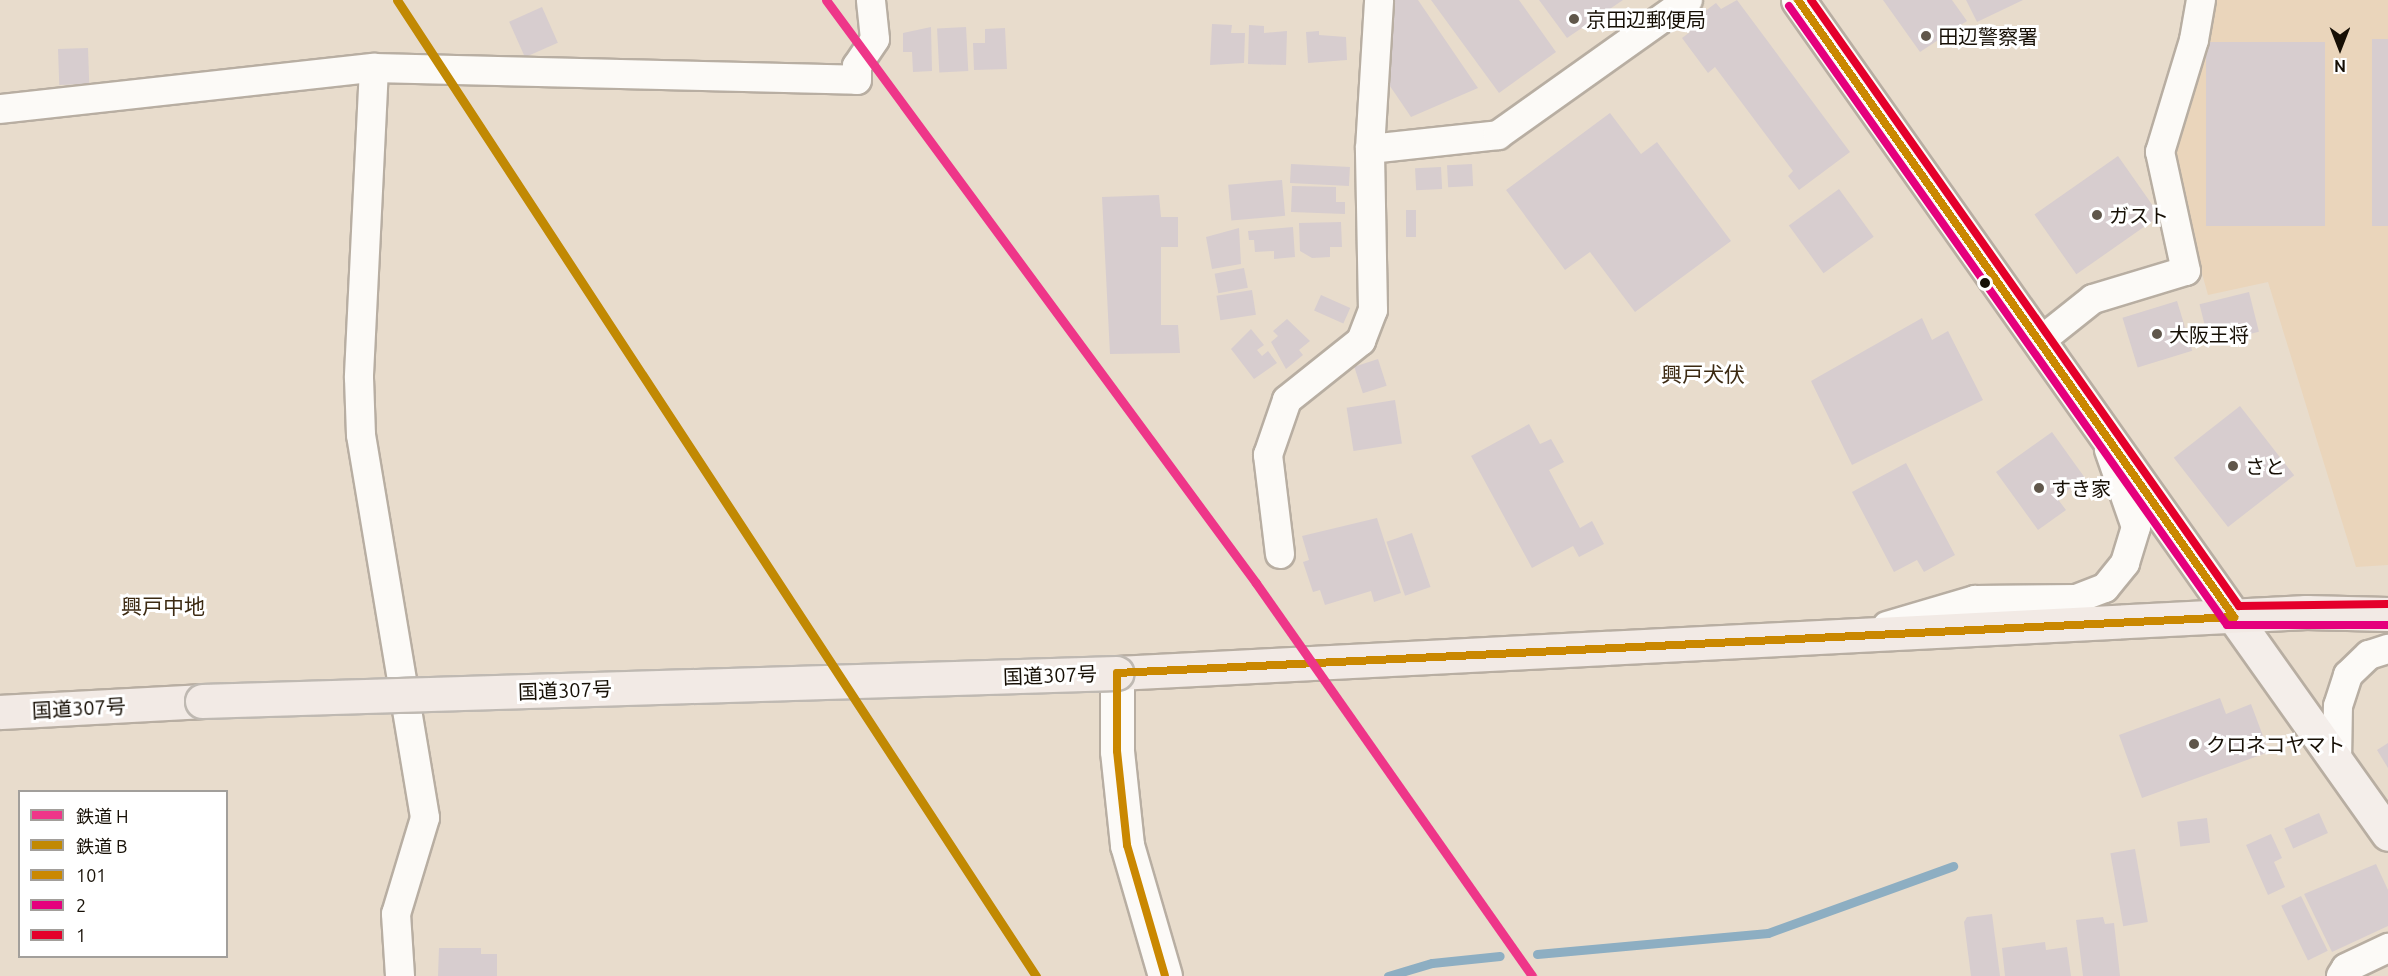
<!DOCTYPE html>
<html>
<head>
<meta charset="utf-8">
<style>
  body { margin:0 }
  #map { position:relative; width:2388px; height:976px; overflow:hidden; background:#e8dccc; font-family:Ubuntu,"Noto Sans JP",sans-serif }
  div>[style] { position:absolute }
  .built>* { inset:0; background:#ead5bb }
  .stream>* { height:9px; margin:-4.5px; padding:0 4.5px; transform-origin:4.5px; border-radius:4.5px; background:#8daec2 }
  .building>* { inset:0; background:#d7cdcf; transform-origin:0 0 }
  .roads { filter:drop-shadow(2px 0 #b8aea2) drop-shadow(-2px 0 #b8aea2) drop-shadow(0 2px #b8aea2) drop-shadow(0 -2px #b8aea2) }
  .minor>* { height:28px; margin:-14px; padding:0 14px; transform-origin:14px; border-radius:14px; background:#fcfaf7 }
  .tertiary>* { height:33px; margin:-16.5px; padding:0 16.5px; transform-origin:16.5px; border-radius:16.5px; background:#fcfaf7 }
  .primary>* { height:33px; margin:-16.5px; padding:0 16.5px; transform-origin:16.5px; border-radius:16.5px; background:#f4eeea }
  .trunk>* { height:33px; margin:-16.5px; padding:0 16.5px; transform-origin:16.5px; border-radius:16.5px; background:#f2eae5 }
  .bridges { filter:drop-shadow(2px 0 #bfb9b2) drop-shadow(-2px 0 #bfb9b2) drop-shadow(0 2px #bfb9b2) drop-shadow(0 -2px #bfb9b2) }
  .trunk-bridge>* { height:33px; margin:-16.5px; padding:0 16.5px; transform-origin:16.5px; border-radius:16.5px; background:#f2eae5 }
  .bus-1>* { height:8px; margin:-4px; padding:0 4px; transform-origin:4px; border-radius:4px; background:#ca8801 }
  .bus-2>* { height:8px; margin:-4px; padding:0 4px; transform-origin:4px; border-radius:4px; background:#e5007d }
  .bus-3>* { height:8px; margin:-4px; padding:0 4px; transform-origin:4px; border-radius:4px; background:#e4002b }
  .rail-1>* { height:9px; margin:-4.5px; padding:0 4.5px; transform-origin:4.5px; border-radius:4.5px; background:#ee3689 }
  .rail-2>* { height:9px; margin:-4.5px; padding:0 4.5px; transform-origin:4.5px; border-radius:4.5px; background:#c18903 }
  .dots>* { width:16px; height:16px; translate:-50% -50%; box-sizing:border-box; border:3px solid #fff; border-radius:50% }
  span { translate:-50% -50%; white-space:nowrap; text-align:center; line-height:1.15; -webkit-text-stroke:6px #fff; paint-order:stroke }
  .poi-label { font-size:20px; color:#160f05 }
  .left { translate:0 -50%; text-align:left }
  .street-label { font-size:20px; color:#160f05 }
  .neighbourhood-label { font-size:21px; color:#3c2a12 }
  .legend { position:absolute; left:18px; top:790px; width:210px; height:168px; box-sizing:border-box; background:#fff; border:2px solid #a29f9b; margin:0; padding:8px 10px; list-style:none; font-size:18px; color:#160f05 }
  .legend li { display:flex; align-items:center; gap:12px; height:30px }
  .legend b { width:30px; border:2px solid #a29f9b }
  .north { position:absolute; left:2310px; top:18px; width:60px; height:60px; -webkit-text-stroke:4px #fff; paint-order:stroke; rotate:180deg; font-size:16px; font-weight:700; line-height:24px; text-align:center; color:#160f05 }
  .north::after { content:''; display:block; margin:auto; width:21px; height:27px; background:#160f05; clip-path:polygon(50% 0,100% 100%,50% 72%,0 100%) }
</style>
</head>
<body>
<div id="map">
  <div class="built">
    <i style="clip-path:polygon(2213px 0,2388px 0,2388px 565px,2356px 567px,2268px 282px,2208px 295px,2168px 153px)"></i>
  </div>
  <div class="stream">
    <i style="left:1537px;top:954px;width:232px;rotate:-5.2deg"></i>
    <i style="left:1768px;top:933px;width:197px;rotate:-19.9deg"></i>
    <i style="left:1388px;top:976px;width:46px;rotate:-16.5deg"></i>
    <i style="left:1432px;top:963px;width:68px;rotate:-5.9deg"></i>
  </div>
  <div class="building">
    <i style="clip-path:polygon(1380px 0,1418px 0,1478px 88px,1411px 117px,1377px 67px)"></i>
    <i style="clip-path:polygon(1431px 0,1519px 0,1556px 52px,1499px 93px)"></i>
    <i style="clip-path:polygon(1539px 0,1623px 0,1567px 38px)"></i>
    <i style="clip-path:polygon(1737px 0,1850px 152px,1799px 190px,1788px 176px,1793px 171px,1715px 67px,1708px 73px,1682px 38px,1690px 32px,1686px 25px,1716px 3px,1721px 9px)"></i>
    <i style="clip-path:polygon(1883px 0,1952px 0,1967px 21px,1920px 52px)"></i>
    <i style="clip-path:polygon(1966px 0,2023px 0,1977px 22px)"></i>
    <i style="left:542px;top:7px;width:39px;height:36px;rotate:66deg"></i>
    <i style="clip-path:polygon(1212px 24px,1232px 25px,1231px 33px,1245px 33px,1244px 63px,1210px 65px)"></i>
    <i style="clip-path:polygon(1249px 25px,1264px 26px,1264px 33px,1287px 31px,1286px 65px,1248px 64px)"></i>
    <i style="clip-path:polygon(931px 27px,932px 71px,913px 72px,912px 52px,903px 52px,903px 33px)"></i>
    <i style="left:966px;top:27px;width:44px;height:29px;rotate:87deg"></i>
    <i style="clip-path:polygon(1005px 28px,1007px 69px,974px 70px,973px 43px,985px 43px,985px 29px)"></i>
    <i style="clip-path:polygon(1319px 31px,1319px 35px,1346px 37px,1347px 60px,1308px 63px,1306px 32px)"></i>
    <i style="left:2372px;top:39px;width:16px;height:187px"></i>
    <i style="left:2325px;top:42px;width:184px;height:119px;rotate:90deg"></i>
    <i style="left:88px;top:48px;width:36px;height:30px;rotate:88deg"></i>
    <i style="clip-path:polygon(1610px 113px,1641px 154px,1657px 142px,1731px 241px,1635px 312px,1590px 252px,1565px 270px,1506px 190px)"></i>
    <i style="left:2118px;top:156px;width:73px;height:102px;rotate:55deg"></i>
    <i style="left:1291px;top:164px;width:59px;height:19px;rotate:3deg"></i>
    <i style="left:1472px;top:164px;width:22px;height:25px;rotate:87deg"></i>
    <i style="left:1441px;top:167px;width:22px;height:26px;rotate:87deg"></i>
    <i style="left:1282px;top:180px;width:36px;height:54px;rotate:85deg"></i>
    <i style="clip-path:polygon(1292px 186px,1336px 187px,1336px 202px,1345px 202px,1345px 214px,1291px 212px)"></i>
    <i style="left:1839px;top:189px;width:59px;height:62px;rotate:54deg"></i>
    <i style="clip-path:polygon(1159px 195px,1161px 217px,1178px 217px,1178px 247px,1161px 247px,1161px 325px,1178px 325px,1180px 353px,1110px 354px,1102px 197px)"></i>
    <i style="left:1406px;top:210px;width:10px;height:27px"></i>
    <i style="clip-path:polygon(1341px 222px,1342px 247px,1330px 247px,1330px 257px,1312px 258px,1300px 251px,1299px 223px)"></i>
    <i style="clip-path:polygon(1293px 227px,1295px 257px,1274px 259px,1274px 251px,1255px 252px,1254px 240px,1249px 240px,1248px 231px)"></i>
    <i style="clip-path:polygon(1239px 228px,1241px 264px,1212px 269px,1206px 237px)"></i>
    <i style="left:1244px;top:268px;width:20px;height:30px;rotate:79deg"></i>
    <i style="left:1252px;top:290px;width:25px;height:36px;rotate:81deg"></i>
    <i style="left:2249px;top:292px;width:41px;height:51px;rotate:76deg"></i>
    <i style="left:1321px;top:295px;width:32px;height:17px;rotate:24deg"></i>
    <i style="left:2177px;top:301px;width:52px;height:57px;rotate:73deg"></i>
    <i style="clip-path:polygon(1922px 318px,1932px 340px,1948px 331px,1983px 400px,1852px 465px,1811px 381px)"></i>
    <i style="clip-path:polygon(1287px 319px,1310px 341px,1299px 350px,1303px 355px,1286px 369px,1271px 342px,1278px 336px,1273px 331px)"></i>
    <i style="clip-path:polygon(1251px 329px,1264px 345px,1257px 350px,1262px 356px,1268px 351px,1277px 363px,1254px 379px,1231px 349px)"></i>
    <i style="left:1378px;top:359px;width:28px;height:25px;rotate:72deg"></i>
    <i style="left:1395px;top:400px;width:44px;height:49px;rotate:81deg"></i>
    <i style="left:2240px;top:406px;width:88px;height:84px;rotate:52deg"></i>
    <i style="clip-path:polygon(1529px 424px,1540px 444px,1551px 439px,1564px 462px,1549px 470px,1580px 528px,1592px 521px,1604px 544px,1579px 557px,1573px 546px,1532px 568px,1471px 456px)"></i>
    <i style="clip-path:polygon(2052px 432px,2085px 478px,2057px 498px,2066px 510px,2038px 530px,1996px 472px)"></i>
    <i style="clip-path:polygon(1906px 463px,1955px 555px,1924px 572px,1917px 560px,1894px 572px,1852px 492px)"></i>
    <i style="clip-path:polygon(1377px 518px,1401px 593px,1374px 602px,1371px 591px,1325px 605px,1320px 590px,1313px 592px,1303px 562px,1309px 560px,1302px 536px)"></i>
    <i style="left:1412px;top:533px;width:57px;height:27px;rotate:71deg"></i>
    <i style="clip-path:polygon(2220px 698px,2226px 714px,2251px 704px,2269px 752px,2142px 798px,2119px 735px)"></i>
    <i style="clip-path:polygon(2388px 743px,2388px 768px,2377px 750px)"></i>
    <i style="left:2319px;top:813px;width:22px;height:38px;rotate:66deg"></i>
    <i style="left:2207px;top:818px;width:25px;height:30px;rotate:83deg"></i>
    <i style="clip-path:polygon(2271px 834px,2282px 858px,2274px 862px,2285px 887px,2268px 895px,2246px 845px)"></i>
    <i style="left:2135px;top:849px;width:74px;height:25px;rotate:80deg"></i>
    <i style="clip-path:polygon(2376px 864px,2388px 890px,2388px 926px,2332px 952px,2304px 894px)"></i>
    <i style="left:2301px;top:896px;width:61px;height:22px;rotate:64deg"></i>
    <i style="clip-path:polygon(1992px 914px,2000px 976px,1971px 976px,1964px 922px,1967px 917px)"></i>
    <i style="clip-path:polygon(2103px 917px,2105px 924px,2114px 923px,2120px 976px,2083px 976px,2076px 920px)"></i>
    <i style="clip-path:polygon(2045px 942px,2046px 950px,2067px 947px,2071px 976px,2005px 976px,2002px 948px)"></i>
    <i style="clip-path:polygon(439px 948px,481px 948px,481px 954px,497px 954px,497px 976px,438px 976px)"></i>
  </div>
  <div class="roads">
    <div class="minor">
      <i style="left:374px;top:68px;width:310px;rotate:92.8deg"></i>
      <i style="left:359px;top:378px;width:57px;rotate:88deg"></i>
      <i style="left:361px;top:435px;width:388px;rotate:80.5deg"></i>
      <i style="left:425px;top:818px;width:100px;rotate:106.8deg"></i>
      <i style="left:396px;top:914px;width:62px;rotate:86.3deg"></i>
      <i style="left:0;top:109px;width:376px;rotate:-6.3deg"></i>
      <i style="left:374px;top:68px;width:483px;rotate:1.4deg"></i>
      <i style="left:857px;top:80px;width:14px;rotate:-90deg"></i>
      <i style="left:857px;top:66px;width:32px;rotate:-56deg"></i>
      <i style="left:875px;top:39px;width:39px;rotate:-96deg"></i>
      <i style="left:1370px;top:149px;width:129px;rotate:-6.2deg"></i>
      <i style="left:1498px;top:135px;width:233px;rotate:-35.4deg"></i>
      <i style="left:2039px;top:342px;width:69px;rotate:-38.5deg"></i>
      <i style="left:2093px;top:299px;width:97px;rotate:-16.8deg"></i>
      <i style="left:2186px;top:271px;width:122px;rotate:-102.3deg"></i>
      <i style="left:2160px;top:152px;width:117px;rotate:-73.1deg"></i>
      <i style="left:2194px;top:40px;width:41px;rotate:-80.1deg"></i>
      <i style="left:1280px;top:554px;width:100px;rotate:-96.9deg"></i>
      <i style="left:1268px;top:455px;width:58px;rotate:-70.9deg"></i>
      <i style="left:1287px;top:400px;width:95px;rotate:-38.6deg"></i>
      <i style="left:1361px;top:341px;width:33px;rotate:-69deg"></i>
      <i style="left:1373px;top:310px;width:161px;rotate:-91.1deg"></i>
      <i style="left:1370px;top:149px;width:149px;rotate:-86.5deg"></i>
      <i style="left:1887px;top:626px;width:92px;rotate:-16.5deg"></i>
      <i style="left:1975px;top:600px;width:101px;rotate:-0.6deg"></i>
      <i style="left:2076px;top:599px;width:31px;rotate:-21deg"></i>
      <i style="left:2105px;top:588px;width:32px;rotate:-51deg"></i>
      <i style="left:2125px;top:563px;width:38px;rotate:-73deg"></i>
      <i style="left:2136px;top:527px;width:82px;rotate:-109.3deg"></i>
      <i style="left:2337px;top:761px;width:55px;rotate:-89deg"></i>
      <i style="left:2338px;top:706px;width:33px;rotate:-72deg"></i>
      <i style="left:2348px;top:675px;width:29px;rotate:-44deg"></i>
      <i style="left:2369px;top:655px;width:20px;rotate:-18deg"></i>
      <i style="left:2341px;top:976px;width:9px;rotate:-58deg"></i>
      <i style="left:2346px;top:968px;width:47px;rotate:-25.5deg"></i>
    </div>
    <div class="tertiary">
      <i style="left:1798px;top:0;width:756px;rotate:54.75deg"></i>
      <i style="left:1117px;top:673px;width:78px;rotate:90deg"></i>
      <i style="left:1117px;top:751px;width:95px;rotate:83.9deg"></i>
      <i style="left:1127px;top:845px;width:136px;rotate:73.8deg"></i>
    </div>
    <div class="primary">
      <i style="left:2234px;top:617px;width:266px;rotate:54.6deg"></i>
    </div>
    <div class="trunk">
      <i style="left:1117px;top:673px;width:1191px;rotate:-2.94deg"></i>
      <i style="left:2306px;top:612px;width:82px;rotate:1.4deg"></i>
      <i style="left:0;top:712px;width:202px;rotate:-3.1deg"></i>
    </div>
  </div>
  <div class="bridges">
    <div class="trunk-bridge">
      <i style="left:202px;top:701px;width:915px;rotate:-1.75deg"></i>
    </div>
  </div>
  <div class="bus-1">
    <i style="left:1798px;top:0;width:756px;rotate:54.75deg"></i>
    <i style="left:1117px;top:673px;width:1118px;rotate:-2.87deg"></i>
    <i style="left:1117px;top:673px;width:78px;rotate:90deg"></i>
    <i style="left:1117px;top:751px;width:95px;rotate:83.9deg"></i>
    <i style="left:1127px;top:845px;width:136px;rotate:73.8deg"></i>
  </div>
  <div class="bus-2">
    <i style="left:1789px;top:6px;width:758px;rotate:54.72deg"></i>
    <i style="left:2227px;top:625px;width:161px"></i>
  </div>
  <div class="bus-3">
    <i style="left:1811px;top:0;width:742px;rotate:54.77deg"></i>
    <i style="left:2239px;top:606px;width:149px;rotate:-0.8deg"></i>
  </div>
  <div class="rail-1">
    <i style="left:826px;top:0;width:724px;rotate:53.59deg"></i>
    <i style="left:1256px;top:583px;width:480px;rotate:54.9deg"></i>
  </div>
  <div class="rail-2">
    <i style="left:397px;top:0;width:1167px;rotate:56.79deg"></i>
  </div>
  <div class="dots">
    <i style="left:1574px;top:19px;background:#60574b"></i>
    <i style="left:1926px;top:36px;background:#60574b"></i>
    <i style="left:2097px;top:215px;background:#60574b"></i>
    <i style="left:1985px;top:283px;background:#160f05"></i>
    <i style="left:2157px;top:334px;background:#60574b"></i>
    <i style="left:2233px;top:466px;background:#60574b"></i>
    <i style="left:2039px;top:488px;background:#60574b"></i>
    <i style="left:2194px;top:744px;background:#60574b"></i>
  </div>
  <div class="poi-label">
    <span class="left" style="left:1586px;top:19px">京田辺郵便局</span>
    <span class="left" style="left:1938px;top:36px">田辺警察署</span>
    <span class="left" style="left:2109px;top:215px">ガスト</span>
    <span class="left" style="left:2169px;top:334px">大阪王将</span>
    <span class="left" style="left:2245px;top:466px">さと</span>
    <span class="left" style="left:2051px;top:488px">すき家</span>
    <span class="left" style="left:2206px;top:744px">クロネコヤマト</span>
  </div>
  <div class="street-label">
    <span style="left:1050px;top:675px;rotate:-2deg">国道307号</span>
    <span style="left:565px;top:690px;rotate:-2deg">国道307号</span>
    <span style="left:79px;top:708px;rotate:-3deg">国道307号</span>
  </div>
  <div class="neighbourhood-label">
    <span style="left:1703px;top:374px">興戸犬伏</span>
    <span style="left:163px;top:606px">興戸中地</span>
  </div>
  <ul class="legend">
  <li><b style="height:8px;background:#ee3689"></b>鉄道 H</li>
  <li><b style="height:8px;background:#c18903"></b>鉄道 B</li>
  <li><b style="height:8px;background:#ca8801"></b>101</li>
  <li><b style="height:8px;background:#e5007d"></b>2</li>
  <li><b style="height:8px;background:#e4002b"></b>1</li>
  </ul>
  <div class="north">N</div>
</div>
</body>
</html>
